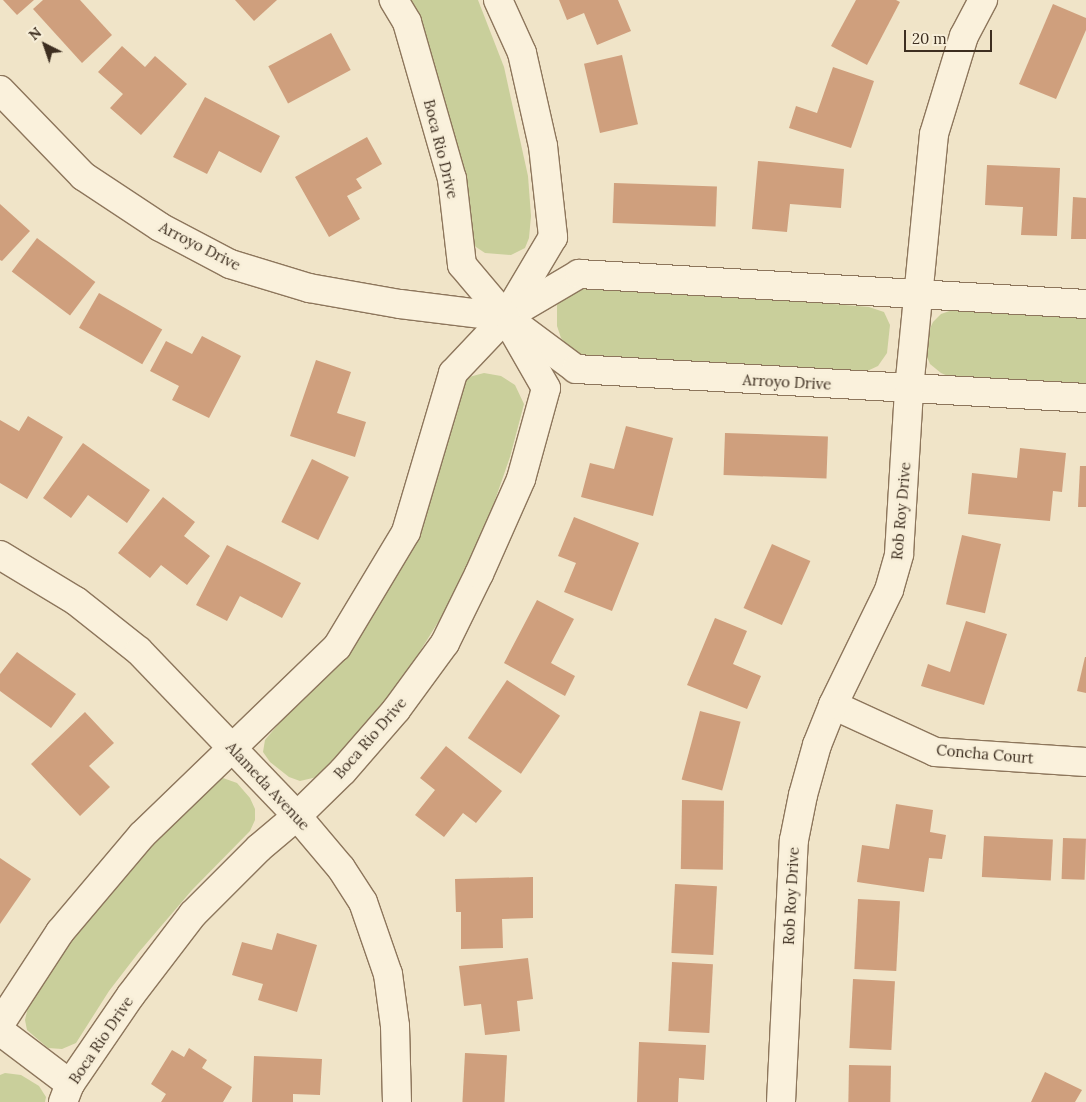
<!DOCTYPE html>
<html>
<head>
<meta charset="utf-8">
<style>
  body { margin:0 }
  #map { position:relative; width:1086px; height:1102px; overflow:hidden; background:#f0e4c8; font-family:Lora,serif }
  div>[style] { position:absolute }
  .green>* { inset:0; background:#c9cf9b }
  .building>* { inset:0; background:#cf9f7d; transform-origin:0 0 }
  .roads { filter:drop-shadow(1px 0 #8d765c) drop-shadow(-1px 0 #8d765c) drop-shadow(0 1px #8d765c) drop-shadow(0 -1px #8d765c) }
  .street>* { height:28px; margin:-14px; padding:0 14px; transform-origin:14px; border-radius:14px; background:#faf1dc }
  span { translate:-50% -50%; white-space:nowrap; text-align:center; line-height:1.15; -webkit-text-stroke:5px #f7eed8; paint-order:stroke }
  .street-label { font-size:15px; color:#3d2e20 }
  .north { position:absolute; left:20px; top:20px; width:50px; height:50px; -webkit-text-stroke:4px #f7eed8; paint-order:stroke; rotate:319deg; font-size:14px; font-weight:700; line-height:20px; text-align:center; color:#3d2e20 }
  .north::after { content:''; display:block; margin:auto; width:18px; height:22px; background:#3d2e20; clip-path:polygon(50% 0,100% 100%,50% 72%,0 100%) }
  .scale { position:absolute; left:904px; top:30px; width:88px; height:22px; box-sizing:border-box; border:2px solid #3d2e20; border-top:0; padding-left:6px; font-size:15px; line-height:18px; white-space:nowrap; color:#3d2e20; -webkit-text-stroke:4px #f7eed8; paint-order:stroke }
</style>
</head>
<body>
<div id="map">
  <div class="green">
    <i style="clip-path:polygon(407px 0,478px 0,504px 67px,528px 176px,531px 216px,529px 238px,525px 248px,511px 255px,485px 253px,473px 245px)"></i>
    <i style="clip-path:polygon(598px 285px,869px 307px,884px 312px,890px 325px,887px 353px,878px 366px,865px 372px,583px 355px,571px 350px,561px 338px,557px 326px,557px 305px,566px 295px,580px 287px)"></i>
    <i style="clip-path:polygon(955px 309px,1086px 318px,1086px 385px,950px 377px,941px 373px,930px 364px,925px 352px,927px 335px,933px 322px,941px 314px)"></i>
    <i style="clip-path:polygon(484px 373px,501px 376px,515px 385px,524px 404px,510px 457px,486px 526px,445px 611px,409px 669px,367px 723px,317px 777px,300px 781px,289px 777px,270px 762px,263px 752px,265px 740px,350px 639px,458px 390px,469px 377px)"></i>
    <i style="clip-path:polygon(223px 778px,237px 783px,250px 798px,255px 809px,255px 820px,250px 831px,192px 890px,139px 952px,109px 991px,76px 1043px,62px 1049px,48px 1048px,27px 1030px,25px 1020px,28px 1007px,54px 962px,108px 886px,210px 781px)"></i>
    <i style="clip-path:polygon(5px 1073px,21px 1075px,39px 1086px,46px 1097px,45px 1102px,0 1102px,0 1075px)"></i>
  </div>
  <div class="building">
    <i style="clip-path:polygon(3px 0,34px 0,17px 15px)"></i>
    <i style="clip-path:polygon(43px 0,80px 0,112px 35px,82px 63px,33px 9px)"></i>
    <i style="clip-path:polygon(235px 0,277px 0,254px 21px)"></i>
    <i style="clip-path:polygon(559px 0,618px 0,631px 31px,597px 45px,584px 13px,567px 20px)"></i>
    <i style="clip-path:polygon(856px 0,896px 0,900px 2px,867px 65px,831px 46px)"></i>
    <i style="clip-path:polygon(1053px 4px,1086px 18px,1086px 30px,1056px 99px,1019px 84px)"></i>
    <i style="left:331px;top:33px;width:42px;height:71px;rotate:62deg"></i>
    <i style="clip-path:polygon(122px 46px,145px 67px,155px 56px,187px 84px,141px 135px,110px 108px,123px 94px,98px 72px)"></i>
    <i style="left:622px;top:55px;width:71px;height:39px;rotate:77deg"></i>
    <i style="clip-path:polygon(833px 67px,874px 81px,851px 148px,789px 128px,796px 106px,817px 113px)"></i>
    <i style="clip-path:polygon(205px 97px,280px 136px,261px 173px,219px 151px,207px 174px,173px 157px)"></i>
    <i style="clip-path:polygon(367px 137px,382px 164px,356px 179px,362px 188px,347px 196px,360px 219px,329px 237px,295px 177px)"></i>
    <i style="clip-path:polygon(758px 161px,844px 169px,841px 208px,790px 204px,787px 232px,752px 229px)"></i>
    <i style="clip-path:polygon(987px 165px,1060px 168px,1057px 236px,1021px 235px,1023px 207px,985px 205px)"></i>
    <i style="left:614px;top:183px;width:103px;height:40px;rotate:2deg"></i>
    <i style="clip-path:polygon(1073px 197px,1086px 198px,1086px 239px,1071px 239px)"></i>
    <i style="clip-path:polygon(0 204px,30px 231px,2px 261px,0 260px)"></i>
    <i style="left:37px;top:238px;width:73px;height:42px;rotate:37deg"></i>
    <i style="left:99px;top:293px;width:73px;height:40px;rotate:30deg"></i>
    <i style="clip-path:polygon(202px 336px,241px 356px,209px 418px,172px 400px,179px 386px,150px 371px,166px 341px,192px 354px)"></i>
    <i style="clip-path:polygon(316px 360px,351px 372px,337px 413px,366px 422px,355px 457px,290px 436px)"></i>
    <i style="clip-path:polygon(28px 416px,63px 437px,27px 499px,0 483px,0 420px,19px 431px)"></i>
    <i style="clip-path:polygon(626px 426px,673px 438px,653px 516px,581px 497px,590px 463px,614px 469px)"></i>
    <i style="left:725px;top:433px;width:103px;height:42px;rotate:2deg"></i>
    <i style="clip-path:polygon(83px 443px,150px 490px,127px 523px,88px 495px,71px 518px,43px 498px)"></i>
    <i style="clip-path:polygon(1020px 448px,1066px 453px,1062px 492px,1053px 491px,1050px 521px,968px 514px,972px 473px,1017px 478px)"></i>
    <i style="left:312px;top:459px;width:41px;height:70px;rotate:26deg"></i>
    <i style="clip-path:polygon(1080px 466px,1086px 466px,1086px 507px,1078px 507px)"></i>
    <i style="clip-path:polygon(163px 497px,195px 522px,184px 536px,210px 556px,187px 585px,161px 565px,150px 578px,118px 553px)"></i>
    <i style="clip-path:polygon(574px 517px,639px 543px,612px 611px,564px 592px,576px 563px,558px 556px)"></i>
    <i style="left:962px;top:535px;width:40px;height:71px;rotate:13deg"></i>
    <i style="left:772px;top:544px;width:42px;height:70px;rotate:24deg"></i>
    <i style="clip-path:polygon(227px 545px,301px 583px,282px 618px,240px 596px,227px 621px,196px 605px)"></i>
    <i style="clip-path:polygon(537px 600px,574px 619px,551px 663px,575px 676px,565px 696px,504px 663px)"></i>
    <i style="clip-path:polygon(715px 618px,747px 631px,733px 664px,761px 676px,747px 709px,687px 685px)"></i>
    <i style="clip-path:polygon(966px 621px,1007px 634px,984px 705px,921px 686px,928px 664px,950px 672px)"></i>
    <i style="clip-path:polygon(17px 652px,76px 694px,51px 728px,0 691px,0 674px)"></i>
    <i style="clip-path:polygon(1085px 657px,1086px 657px,1086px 693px,1077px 691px)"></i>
    <i style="left:507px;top:680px;width:64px;height:70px;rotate:34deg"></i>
    <i style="left:700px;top:711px;width:42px;height:71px;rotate:15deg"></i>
    <i style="clip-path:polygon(85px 712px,114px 743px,89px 766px,110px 787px,80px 816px,31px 764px)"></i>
    <i style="clip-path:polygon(446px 746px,502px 791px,476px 823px,463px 813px,444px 837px,415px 815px,435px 790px,420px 778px)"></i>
    <i style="left:682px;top:800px;width:42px;height:69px;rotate:1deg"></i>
    <i style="clip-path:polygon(896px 804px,933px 810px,930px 832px,946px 835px,942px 859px,929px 858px,924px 892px,857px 882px,862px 845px,889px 849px)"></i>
    <i style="left:984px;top:836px;width:69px;height:41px;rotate:3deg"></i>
    <i style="left:1063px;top:838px;width:23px;height:41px;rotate:2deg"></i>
    <i style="clip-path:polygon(0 858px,31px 879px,0 924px)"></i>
    <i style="clip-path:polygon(533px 877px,533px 918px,502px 919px,503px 948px,461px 949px,461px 912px,456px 912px,455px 879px)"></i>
    <i style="left:675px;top:884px;width:42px;height:69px;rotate:3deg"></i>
    <i style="left:858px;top:899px;width:42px;height:70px;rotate:3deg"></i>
    <i style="clip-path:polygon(277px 933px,317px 945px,297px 1012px,258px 1000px,263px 984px,232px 975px,242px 942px,272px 950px)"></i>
    <i style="clip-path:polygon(528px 958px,533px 999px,517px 1001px,520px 1031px,485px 1035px,481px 1004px,464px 1006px,459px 966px)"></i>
    <i style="left:672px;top:962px;width:41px;height:69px;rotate:3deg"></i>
    <i style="left:853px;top:979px;width:42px;height:69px;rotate:3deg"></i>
    <i style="clip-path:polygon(639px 1042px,706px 1045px,704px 1080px,679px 1078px,678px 1102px,637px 1102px)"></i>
    <i style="clip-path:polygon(189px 1048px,207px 1060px,202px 1068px,232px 1087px,223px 1102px,161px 1102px,166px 1094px,151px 1084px,172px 1050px,184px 1057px)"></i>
    <i style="left:465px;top:1053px;width:42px;height:49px;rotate:3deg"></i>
    <i style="clip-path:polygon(254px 1056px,322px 1059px,320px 1095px,293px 1094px,293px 1102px,252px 1102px)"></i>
    <i style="left:849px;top:1065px;width:42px;height:37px;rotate:1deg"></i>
    <i style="clip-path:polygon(1045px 1072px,1082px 1090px,1075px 1102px,1031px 1102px)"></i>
  </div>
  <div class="roads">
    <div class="street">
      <i style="left:498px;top:0;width:58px;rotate:65.6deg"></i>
      <i style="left:522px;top:53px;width:95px;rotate:77.3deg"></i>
      <i style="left:543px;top:146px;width:92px;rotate:83.7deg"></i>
      <i style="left:553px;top:237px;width:92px;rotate:120.7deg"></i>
      <i style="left:0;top:90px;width:120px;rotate:46deg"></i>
      <i style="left:83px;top:176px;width:92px;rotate:33.5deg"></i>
      <i style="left:160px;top:227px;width:79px;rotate:27.9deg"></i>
      <i style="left:230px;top:264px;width:83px;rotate:16.9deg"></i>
      <i style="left:309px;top:288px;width:92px;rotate:10deg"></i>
      <i style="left:400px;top:304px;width:107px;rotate:7deg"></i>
      <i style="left:506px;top:317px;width:87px;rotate:36.6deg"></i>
      <i style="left:576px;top:369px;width:511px;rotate:3.25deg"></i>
      <i style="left:506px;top:317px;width:85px;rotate:-30.5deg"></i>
      <i style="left:579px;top:274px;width:508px;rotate:3.39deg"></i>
      <i style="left:0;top:555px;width:89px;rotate:31.2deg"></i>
      <i style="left:76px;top:601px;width:80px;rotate:38.4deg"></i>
      <i style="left:139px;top:651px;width:228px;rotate:46.2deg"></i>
      <i style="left:297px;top:816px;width:68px;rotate:49.8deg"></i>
      <i style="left:341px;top:868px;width:40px;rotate:57.1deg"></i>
      <i style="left:363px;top:902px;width:76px;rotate:70.9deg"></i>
      <i style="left:388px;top:974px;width:52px;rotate:82.3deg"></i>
      <i style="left:395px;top:1026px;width:76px;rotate:88.5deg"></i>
      <i style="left:833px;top:705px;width:112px;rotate:24.7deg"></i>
      <i style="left:935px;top:752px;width:151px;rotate:3.8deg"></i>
      <i style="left:0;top:1024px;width:110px;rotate:-56.9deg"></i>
      <i style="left:60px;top:932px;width:127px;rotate:-49.8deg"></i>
      <i style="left:142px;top:835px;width:271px;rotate:-44deg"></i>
      <i style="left:337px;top:647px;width:134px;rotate:-59deg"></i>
      <i style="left:406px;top:532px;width:166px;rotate:-73.5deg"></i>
      <i style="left:453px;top:373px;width:77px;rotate:-46.6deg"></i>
      <i style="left:506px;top:317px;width:68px;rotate:-130.2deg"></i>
      <i style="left:462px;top:265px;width:87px;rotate:-96.6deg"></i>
      <i style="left:452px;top:179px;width:163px;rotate:-106deg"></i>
      <i style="left:407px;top:22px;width:26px;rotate:-121deg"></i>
      <i style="left:0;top:1031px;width:88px;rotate:37.1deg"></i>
      <i style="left:63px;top:1102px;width:19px;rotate:-69deg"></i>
      <i style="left:70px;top:1084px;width:108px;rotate:-55.6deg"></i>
      <i style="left:131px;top:995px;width:102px;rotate:-52.6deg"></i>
      <i style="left:193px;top:914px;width:93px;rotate:-45deg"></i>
      <i style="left:259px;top:848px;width:50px;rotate:-40.1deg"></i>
      <i style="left:297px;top:816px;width:64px;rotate:-44.4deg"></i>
      <i style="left:343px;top:771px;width:81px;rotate:-49deg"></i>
      <i style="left:396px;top:710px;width:83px;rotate:-53.8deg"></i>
      <i style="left:445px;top:643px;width:77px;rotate:-63.8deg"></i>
      <i style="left:479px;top:574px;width:104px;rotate:-66.1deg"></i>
      <i style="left:521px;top:479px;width:94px;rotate:-74.6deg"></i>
      <i style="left:546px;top:388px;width:70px;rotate:-119.8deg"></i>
      <i style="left:781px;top:1102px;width:262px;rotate:-87.2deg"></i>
      <i style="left:794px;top:840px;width:46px;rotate:-78.7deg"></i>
      <i style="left:803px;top:795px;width:52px;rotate:-74.4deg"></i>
      <i style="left:817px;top:745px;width:43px;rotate:-68.2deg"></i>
      <i style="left:833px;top:705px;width:128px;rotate:-64deg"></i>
      <i style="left:889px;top:590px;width:37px;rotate:-74deg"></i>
      <i style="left:899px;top:554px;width:165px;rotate:-86.5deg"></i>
      <i style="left:909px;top:389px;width:256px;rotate:-84.4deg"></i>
      <i style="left:934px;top:134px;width:102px;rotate:-73deg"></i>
      <i style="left:964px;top:36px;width:41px;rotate:-62.2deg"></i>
    </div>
  </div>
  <div class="street-label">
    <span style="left:441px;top:149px;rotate:76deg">Boca Rio Drive</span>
    <span style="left:200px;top:246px;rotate:27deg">Arroyo Drive</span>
    <span style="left:787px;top:382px;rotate:3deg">Arroyo Drive</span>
    <span style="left:901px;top:511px;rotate:-85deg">Rob Roy Drive</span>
    <span style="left:370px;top:738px;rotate:-49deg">Boca Rio Drive</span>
    <span style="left:985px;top:754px;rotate:5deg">Concha Court</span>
    <span style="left:268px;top:786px;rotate:47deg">Alameda Avenue</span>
    <span style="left:791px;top:896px;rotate:-87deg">Rob Roy Drive</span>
    <span style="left:101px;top:1040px;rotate:-56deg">Boca Rio Drive</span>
  </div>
  <div class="north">N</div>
  <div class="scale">20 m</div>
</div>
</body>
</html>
